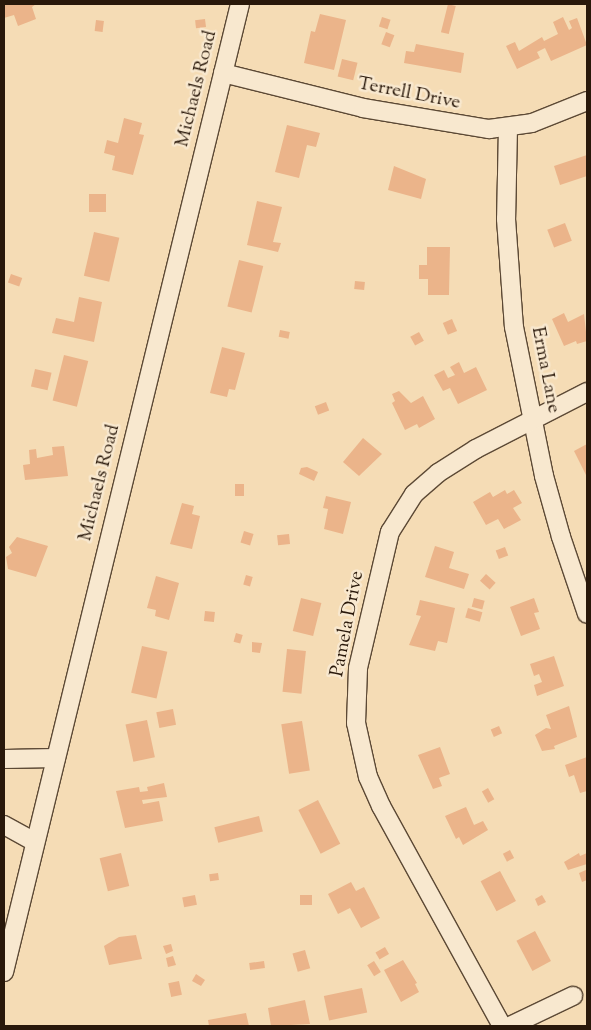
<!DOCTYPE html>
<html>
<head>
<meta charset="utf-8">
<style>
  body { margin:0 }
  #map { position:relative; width:591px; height:1030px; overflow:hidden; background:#f5dcb5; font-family:"Sorts Mill Goudy",serif }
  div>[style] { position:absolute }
  .building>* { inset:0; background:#ebb48a; transform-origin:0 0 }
  .roads { filter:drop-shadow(1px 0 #5c4935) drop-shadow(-1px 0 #5c4935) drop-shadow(0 1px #5c4935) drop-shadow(0 -1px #5c4935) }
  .minor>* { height:18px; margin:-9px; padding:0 9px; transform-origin:9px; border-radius:9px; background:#f8e8cf }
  span { translate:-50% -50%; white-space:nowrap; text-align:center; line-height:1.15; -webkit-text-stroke:5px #f8e8cf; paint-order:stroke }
  .street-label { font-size:19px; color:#29180a }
  .frame { position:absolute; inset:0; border:5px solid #29180a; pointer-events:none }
</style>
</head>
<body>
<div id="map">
  <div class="building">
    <i style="clip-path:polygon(4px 4px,36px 4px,32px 7px,36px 19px,18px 26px,14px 15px,4px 18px)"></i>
    <i style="left:448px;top:4px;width:8px;height:29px;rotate:14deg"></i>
    <i style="clip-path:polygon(320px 14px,346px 20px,334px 70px,304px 63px,311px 31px,315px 32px)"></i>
    <i style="left:382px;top:17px;width:9px;height:10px;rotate:18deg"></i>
    <i style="clip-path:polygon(563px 17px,569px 30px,572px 28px,569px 21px,577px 18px,587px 45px,551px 61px,545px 48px,537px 52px,540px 58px,517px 69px,506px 46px,515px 42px,519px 51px,542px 37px,544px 41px,558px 34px,553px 22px)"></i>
    <i style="left:205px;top:19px;width:8px;height:10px;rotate:83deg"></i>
    <i style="left:96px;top:20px;width:8px;height:11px;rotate:7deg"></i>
    <i style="left:386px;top:32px;width:9px;height:13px;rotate:21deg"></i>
    <i style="clip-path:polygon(416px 44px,464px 53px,461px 73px,404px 63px,406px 51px,414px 52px)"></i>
    <i style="left:342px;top:59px;width:16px;height:18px;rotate:14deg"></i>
    <i style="clip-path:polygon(124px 118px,142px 123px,139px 134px,144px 135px,133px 175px,112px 170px,115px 156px,104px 153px,107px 140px,118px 143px)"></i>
    <i style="clip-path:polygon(287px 125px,320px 133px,316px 147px,307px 145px,299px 178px,275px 172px)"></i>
    <i style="clip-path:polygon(587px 155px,587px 176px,560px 185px,554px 166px)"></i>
    <i style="clip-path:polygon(394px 166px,426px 179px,421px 199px,388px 190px)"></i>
    <i style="left:89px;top:194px;width:17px;height:18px"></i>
    <i style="clip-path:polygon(257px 201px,282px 207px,273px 242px,281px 243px,278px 252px,247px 245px)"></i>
    <i style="left:565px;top:223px;width:19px;height:19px;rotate:69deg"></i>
    <i style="left:94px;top:232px;width:26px;height:45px;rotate:13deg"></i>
    <i style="clip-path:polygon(427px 247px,450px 247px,449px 295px,428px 295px,428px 279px,419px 279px,419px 265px,427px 265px)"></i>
    <i style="left:239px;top:260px;width:25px;height:48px;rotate:14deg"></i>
    <i style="left:11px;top:274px;width:12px;height:9px;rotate:20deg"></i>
    <i style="left:355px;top:281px;width:10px;height:8px;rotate:6deg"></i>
    <i style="clip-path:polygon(79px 297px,102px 302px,94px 342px,52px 333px,56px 318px,74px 322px)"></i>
    <i style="clip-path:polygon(564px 313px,568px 322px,584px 314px,587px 341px,577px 344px,576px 341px,564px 346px,552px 319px)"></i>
    <i style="left:452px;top:319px;width:13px;height:10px;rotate:67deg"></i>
    <i style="left:280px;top:330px;width:10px;height:7px;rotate:11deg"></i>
    <i style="left:419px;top:332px;width:10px;height:10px;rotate:61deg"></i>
    <i style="clip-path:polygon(222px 347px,245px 353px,235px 390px,229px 389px,227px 397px,210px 393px)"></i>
    <i style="left:64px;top:355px;width:25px;height:47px;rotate:14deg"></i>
    <i style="clip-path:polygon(459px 362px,464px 373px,476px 367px,487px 390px,458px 404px,450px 388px,443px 391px,434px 375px,444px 370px,448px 378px,455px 375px,450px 367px)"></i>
    <i style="left:35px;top:369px;width:17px;height:18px;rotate:13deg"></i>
    <i style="clip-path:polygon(399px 391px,411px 403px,423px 396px,435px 419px,419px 428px,417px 424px,405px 430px,392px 403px,395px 401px,392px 394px)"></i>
    <i style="left:326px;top:402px;width:9px;height:12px;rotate:69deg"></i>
    <i style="clip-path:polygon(363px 438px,382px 454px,359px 476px,343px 462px)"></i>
    <i style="clip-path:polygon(587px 444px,587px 477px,574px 451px)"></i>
    <i style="clip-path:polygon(64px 446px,68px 476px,25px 480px,23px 465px,30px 464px,29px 450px,36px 449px,37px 458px,53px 455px,52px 447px)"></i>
    <i style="clip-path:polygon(307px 467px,318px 472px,314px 481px,299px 474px,301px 468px)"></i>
    <i style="left:235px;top:484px;width:9px;height:12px"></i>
    <i style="clip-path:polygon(505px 490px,507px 494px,514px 490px,522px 503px,513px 508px,521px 520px,504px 529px,498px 519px,486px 525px,473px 502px,490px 492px,493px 497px)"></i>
    <i style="clip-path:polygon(326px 496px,351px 502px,343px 534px,324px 529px,328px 509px,323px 508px)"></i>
    <i style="clip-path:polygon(182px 503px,194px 506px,192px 514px,200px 516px,192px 549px,170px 544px)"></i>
    <i style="left:244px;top:531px;width:10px;height:12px;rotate:17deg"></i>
    <i style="left:289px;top:534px;width:10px;height:12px;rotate:84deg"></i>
    <i style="clip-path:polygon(17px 537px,48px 546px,36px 577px,8px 569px,6px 557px,12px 553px,9px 547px)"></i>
    <i style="clip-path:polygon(435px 546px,454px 552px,449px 568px,469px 574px,464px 589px,425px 577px)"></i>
    <i style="left:505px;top:547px;width:9px;height:10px;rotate:69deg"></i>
    <i style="left:486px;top:574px;width:13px;height:9px;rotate:42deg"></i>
    <i style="left:246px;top:575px;width:7px;height:10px;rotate:16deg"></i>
    <i style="clip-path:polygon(156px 576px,179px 583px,169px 620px,155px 616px,156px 610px,147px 608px)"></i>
    <i style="left:301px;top:598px;width:21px;height:34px;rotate:14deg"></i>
    <i style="left:474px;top:598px;width:11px;height:9px;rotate:15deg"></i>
    <i style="clip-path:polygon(534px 598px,539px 612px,534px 613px,540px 629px,521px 636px,510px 607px)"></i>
    <i style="clip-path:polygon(420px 600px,455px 608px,447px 643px,438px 641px,435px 651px,409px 645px,421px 616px,416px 615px)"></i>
    <i style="left:468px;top:608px;width:15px;height:10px;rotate:16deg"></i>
    <i style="left:205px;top:611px;width:10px;height:10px;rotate:6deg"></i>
    <i style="left:236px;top:633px;width:7px;height:9px;rotate:16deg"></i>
    <i style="clip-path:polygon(252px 642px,262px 643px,260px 653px,252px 652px)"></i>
    <i style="left:142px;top:646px;width:26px;height:48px;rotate:13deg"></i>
    <i style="left:287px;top:649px;width:19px;height:43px;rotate:6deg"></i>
    <i style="clip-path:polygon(554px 656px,564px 686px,537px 696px,534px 685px,542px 682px,539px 674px,534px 676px,530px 664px)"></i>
    <i style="clip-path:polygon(569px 706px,577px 737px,554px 746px,555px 749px,542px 751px,535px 735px,546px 728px,551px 729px,546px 715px)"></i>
    <i style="left:173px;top:709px;width:16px;height:17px;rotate:79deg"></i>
    <i style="left:147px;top:720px;width:38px;height:22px;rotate:78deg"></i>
    <i style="left:302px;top:721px;width:50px;height:21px;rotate:81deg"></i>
    <i style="left:499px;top:726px;width:8px;height:9px;rotate:67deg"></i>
    <i style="clip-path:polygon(440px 747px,450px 774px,439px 778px,442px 786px,433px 789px,418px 755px)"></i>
    <i style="clip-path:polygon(587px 757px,587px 791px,580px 793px,574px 775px,569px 777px,565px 765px)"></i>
    <i style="clip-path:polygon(164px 783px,167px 797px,142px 800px,143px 804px,159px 801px,163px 821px,125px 828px,116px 791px,139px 787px,140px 792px,148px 791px,147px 787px)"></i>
    <i style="left:488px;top:788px;width:13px;height:7px;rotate:61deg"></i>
    <i style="left:318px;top:800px;width:49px;height:22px;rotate:63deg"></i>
    <i style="clip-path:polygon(466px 807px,474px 825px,483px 821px,488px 830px,463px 845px,459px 837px,456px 839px,445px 816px)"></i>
    <i style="left:259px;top:816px;width:16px;height:46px;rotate:76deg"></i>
    <i style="left:510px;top:850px;width:9px;height:8px;rotate:63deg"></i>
    <i style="left:121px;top:853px;width:34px;height:22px;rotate:76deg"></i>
    <i style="clip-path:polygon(579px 853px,580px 856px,587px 853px,587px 864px,568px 870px,564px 862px)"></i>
    <i style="clip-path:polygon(586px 870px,587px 880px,582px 882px,579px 873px)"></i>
    <i style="left:500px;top:871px;width:34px;height:22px;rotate:62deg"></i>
    <i style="left:218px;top:873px;width:7px;height:9px;rotate:82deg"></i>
    <i style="clip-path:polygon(351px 882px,356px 891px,364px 887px,380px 918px,361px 928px,350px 908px,338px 914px,328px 894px)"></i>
    <i style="left:195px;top:895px;width:10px;height:13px;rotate:79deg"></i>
    <i style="left:300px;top:895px;width:12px;height:10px"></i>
    <i style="clip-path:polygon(542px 895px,546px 902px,538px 906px,535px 899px)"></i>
    <i style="left:535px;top:931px;width:34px;height:21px;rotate:62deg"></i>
    <i style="clip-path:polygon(136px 935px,142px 959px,109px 965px,104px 946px,119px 937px)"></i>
    <i style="clip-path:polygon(171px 944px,173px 951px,166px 954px,163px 946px)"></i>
    <i style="left:385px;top:947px;width:8px;height:11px;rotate:60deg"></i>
    <i style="left:305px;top:950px;width:19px;height:13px;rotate:74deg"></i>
    <i style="clip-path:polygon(173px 956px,176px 965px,168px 967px,166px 958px)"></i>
    <i style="clip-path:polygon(403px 960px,417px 983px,415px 984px,419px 992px,401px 1002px,384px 970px)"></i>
    <i style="left:264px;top:961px;width:7px;height:15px;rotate:82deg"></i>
    <i style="left:374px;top:961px;width:13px;height:8px;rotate:58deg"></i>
    <i style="clip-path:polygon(196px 974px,205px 980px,201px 986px,192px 981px)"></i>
    <i style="left:179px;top:981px;width:14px;height:11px;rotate:78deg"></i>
    <i style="left:362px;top:988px;width:25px;height:39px;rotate:78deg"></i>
    <i style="clip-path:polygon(305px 1000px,310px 1024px,271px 1026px,268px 1008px)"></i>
    <i style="clip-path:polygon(246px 1013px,249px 1026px,209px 1026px,208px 1020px)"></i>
  </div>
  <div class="roads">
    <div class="minor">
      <i style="left:223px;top:73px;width:144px;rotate:14deg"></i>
      <i style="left:363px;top:108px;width:128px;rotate:9.5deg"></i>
      <i style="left:489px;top:129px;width:43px;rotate:-7.9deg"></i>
      <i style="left:532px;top:123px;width:59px;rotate:-21.8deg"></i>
      <i style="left:508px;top:127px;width:92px;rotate:91.2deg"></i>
      <i style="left:506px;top:219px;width:108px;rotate:85.8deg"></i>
      <i style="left:514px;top:327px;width:152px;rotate:78.6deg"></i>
      <i style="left:544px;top:476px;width:63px;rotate:74.4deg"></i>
      <i style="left:561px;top:537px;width:81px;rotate:71.3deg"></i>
      <i style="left:4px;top:759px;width:52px;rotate:-1.1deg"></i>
      <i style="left:4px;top:825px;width:35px;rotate:29deg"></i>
      <i style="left:4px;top:972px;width:996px;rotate:-76.3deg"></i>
      <i style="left:502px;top:1026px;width:251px;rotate:-118.8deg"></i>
      <i style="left:381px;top:806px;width:32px;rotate:-114deg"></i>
      <i style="left:368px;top:777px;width:55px;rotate:-102.5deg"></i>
      <i style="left:356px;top:723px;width:55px;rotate:-87.9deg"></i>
      <i style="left:358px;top:668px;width:140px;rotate:-76.8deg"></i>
      <i style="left:390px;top:532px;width:45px;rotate:-57.7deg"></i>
      <i style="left:414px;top:494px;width:32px;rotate:-41deg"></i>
      <i style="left:438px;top:473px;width:45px;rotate:-32.3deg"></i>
      <i style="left:476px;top:449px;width:125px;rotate:-27.2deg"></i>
      <i style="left:510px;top:1026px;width:70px;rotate:-25.5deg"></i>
    </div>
  </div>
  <div class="street-label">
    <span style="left:197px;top:89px;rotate:-76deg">Michaels Road</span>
    <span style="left:409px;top:94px;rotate:11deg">Terrell Drive</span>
    <span style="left:545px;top:370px;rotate:79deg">Erma Lane</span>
    <span style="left:100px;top:483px;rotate:-76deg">Michaels Road</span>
    <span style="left:348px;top:624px;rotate:-79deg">Pamela Drive</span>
  </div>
  <div class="frame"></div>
</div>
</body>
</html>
